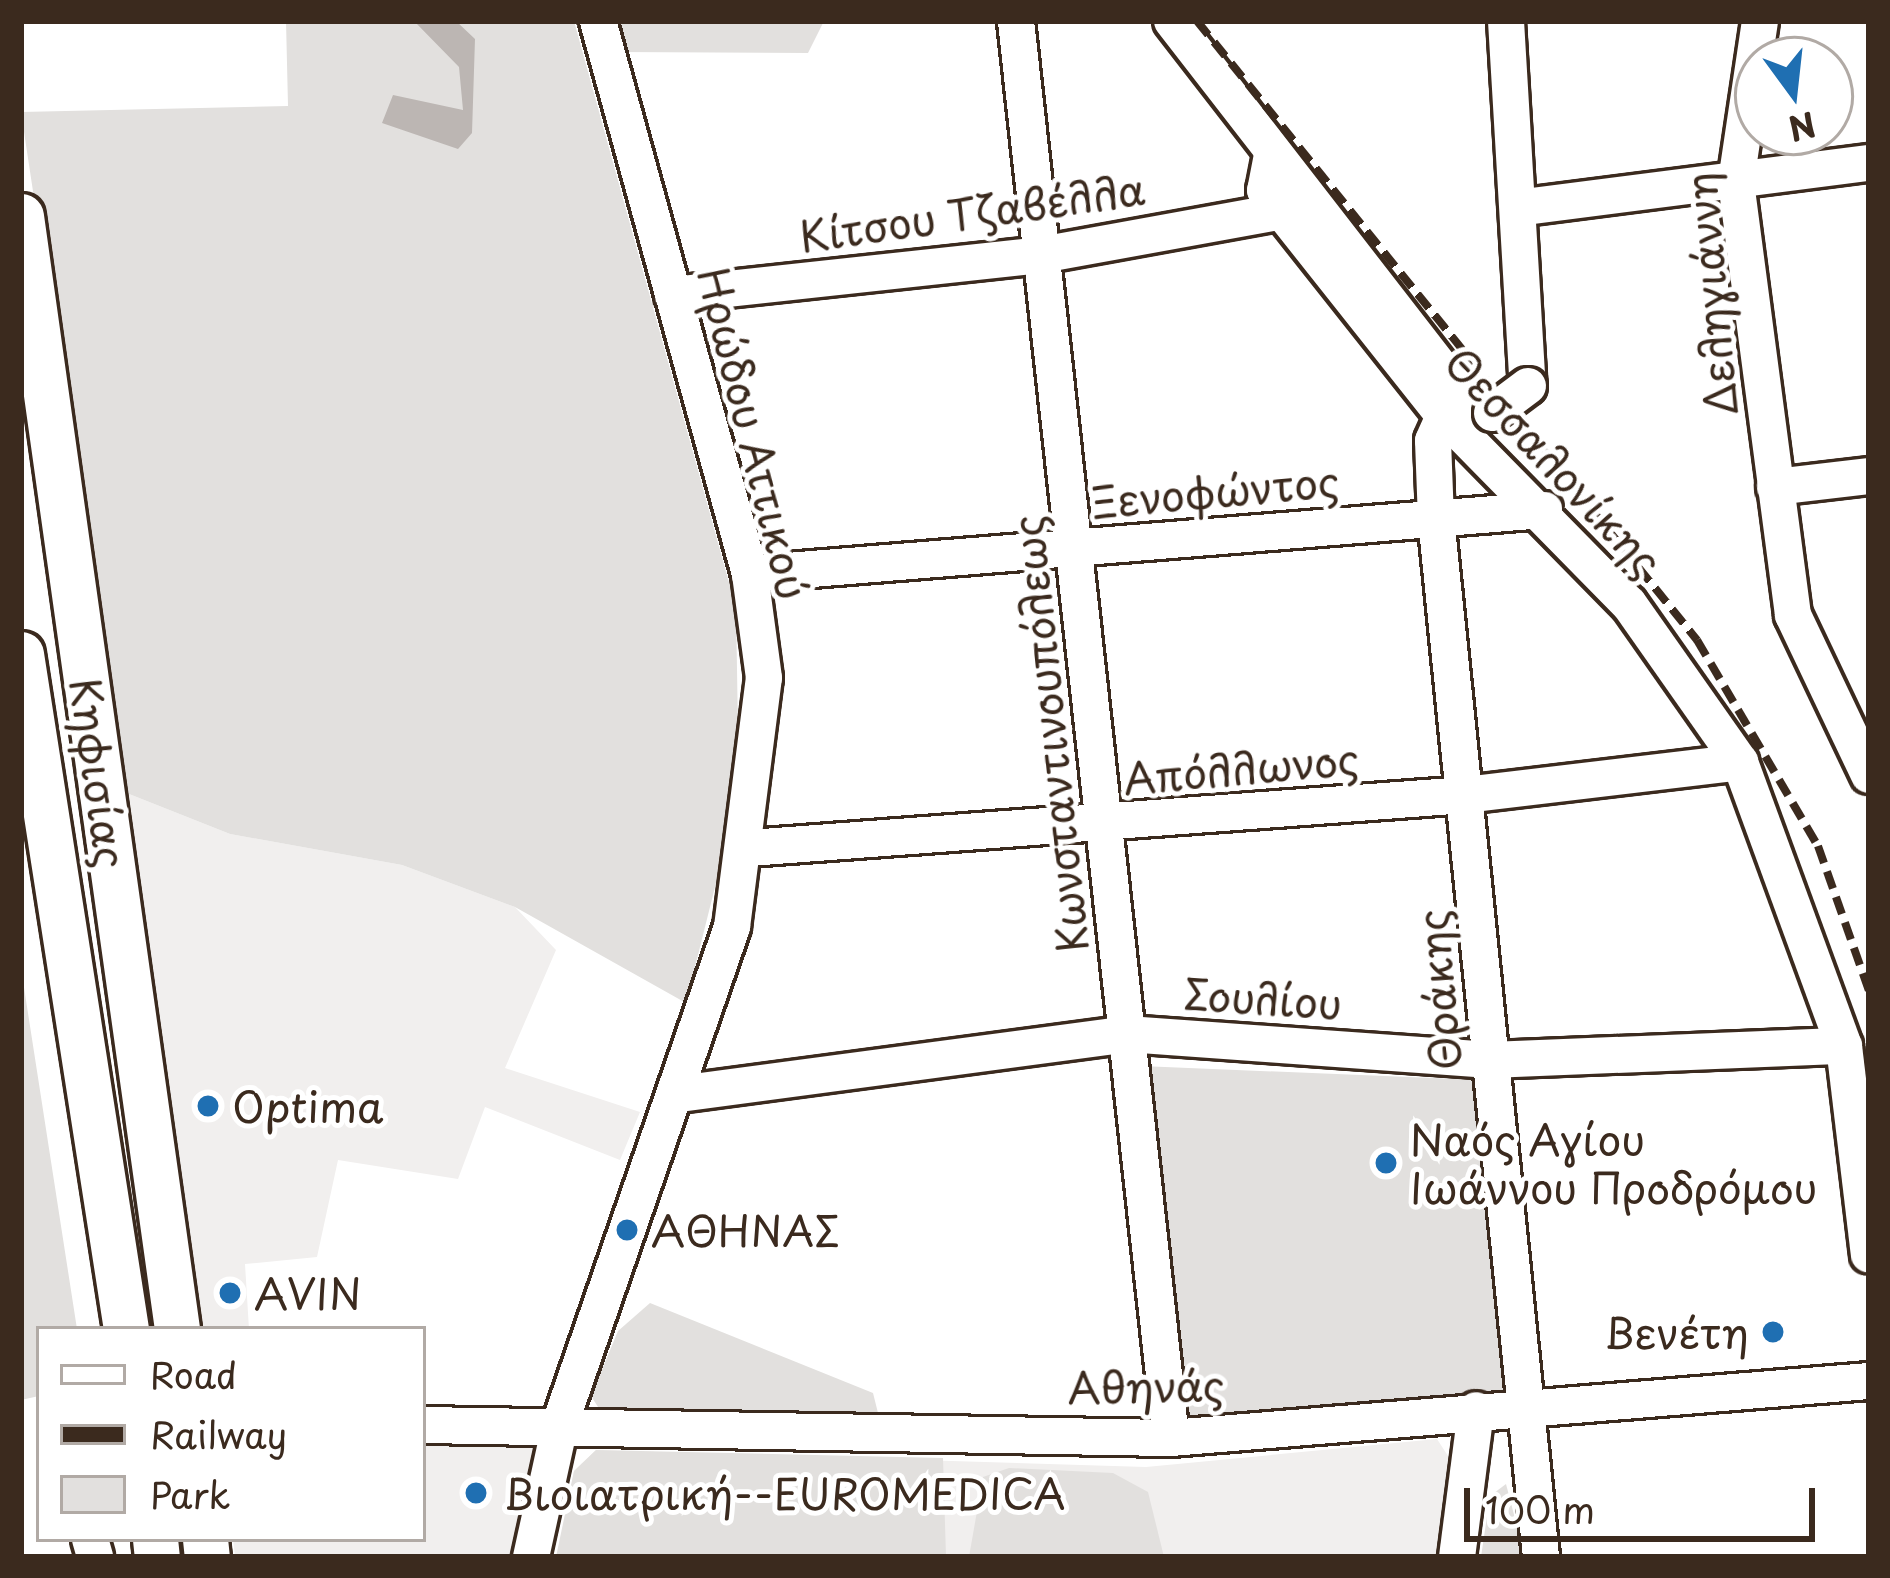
<!DOCTYPE html>
<html>
<head>
<meta charset="utf-8">
<style>
  body { margin:0 }
  #map { position:relative; width:1890px; height:1578px; overflow:hidden; background:#fff; font-family:"Playpen Sans",sans-serif }
  div>[style] { position:absolute }
  .built>* { inset:0; background:#f1efee }
  .green>* { inset:0; background:#e2e0de }
  .water>* { inset:0; background:#bcb6b3 }
  .roads { filter:drop-shadow(3px 0 #3b2a1e) drop-shadow(-3px 0 #3b2a1e) drop-shadow(0 3px #3b2a1e) drop-shadow(0 -3px #3b2a1e) }
  .minor>* { height:36px; margin:-18px; padding:0 18px; transform-origin:18px; border-radius:18px; background:#fff }
  .major>* { height:45px; margin:-22.5px; padding:0 22.5px; transform-origin:22.5px; border-radius:22.5px; background:#fff }
  .rail>* { height:8px; margin-top:-4px; transform-origin:0; background:repeating-linear-gradient(90deg,#3b2a1e 0 18px,transparent 0 27px) }
  .bridges { filter:drop-shadow(3px 0 #3b2a1e) drop-shadow(-3px 0 #3b2a1e) drop-shadow(0 3px #3b2a1e) drop-shadow(0 -3px #3b2a1e) }
  .minor-bridge>* { height:36px; margin:-18px; padding:0 18px; transform-origin:18px; border-radius:18px; background:#fff }
  .dots>* { width:33px; height:33px; translate:-50% -50%; box-sizing:border-box; border:6px solid #fff; border-radius:50% }
  span { translate:-50% -50%; white-space:nowrap; text-align:center; line-height:1.15; -webkit-text-stroke:10px #fff; paint-order:stroke }
  .street-label { font-size:42px; color:#3b2a1e }
  .poi-label { font-size:42px; color:#3b2a1e }
  .left { translate:0 -50%; text-align:left }
  .right { translate:-100% -50%; text-align:right }
  .frame { position:absolute; inset:0; border:24px solid #3b2a1e; pointer-events:none }
  .legend { position:absolute; left:36px; top:1326px; width:390px; height:216px; box-sizing:border-box; background:#fff; border:3px solid #b1aaa5; margin:0; padding:15px 21px; list-style:none; font-size:36px; color:#3b2a1e }
  .legend li { display:flex; align-items:center; gap:24px; height:60px }
  .legend b { width:60px; border:3px solid #b1aaa5 }
  .north { position:absolute; left:1734px; top:36px; width:120px; height:120px; box-sizing:border-box; background:#fff; border:3px solid #b1aaa5; border-radius:50%; rotate:165deg; font-size:33px; font-weight:700; line-height:48px; text-align:center; color:#3b2a1e }
  .north::after { content:''; display:block; margin:auto; width:42px; height:54px; background:#1f6fb2; clip-path:polygon(50% 0,100% 100%,50% 72%,0 100%) }
  .scale { position:absolute; left:1464px; top:1488px; width:351px; height:54px; box-sizing:border-box; border:6px solid #3b2a1e; border-top:0; padding-left:15px; font-size:36px; line-height:42px; white-space:nowrap; color:#3b2a1e; -webkit-text-stroke:9px #fff; paint-order:stroke }
</style>
</head>
<body>
<div id="map">
  <div class="built">
    <i style="clip-path:polygon(124px 792px,230px 834px,402px 865px,515px 907px,556px 950px,505px 1068px,640px 1112px,620px 1160px,485px 1107px,458px 1179px,338px 1160px,317px 1257px,245px 1264px,249px 1329px,202px 1329px)"></i>
    <i style="clip-path:polygon(541px 1438px,516px 1557px,235px 1557px,233px 1539px,423px 1539px,423px 1446px)"></i>
    <i style="clip-path:polygon(1437px 1439px,1461px 1476px,1449px 1557px,557px 1557px,574px 1471px,596px 1450px,1146px 1467px)"></i>
  </div>
  <div class="green">
    <i style="clip-path:polygon(286px 21px,574px 21px,736px 608px,739px 791px,686px 1003px,515px 907px,402px 865px,230px 834px,124px 792px,21px 112px,288px 106px)"></i>
    <i style="clip-path:polygon(609px 21px,824px 21px,808px 53px,617px 52px)"></i>
    <i style="clip-path:polygon(21px 968px,77px 1329px,39px 1329px,39px 1396px,21px 1400px)"></i>
    <i style="clip-path:polygon(1141px 1066px,1481px 1080px,1505px 1397px,1181px 1424px)"></i>
    <i style="clip-path:polygon(650px 1303px,873px 1393px,880px 1421px,600px 1410px,591px 1396px,618px 1331px)"></i>
    <i style="clip-path:polygon(596px 1450px,943px 1458px,946px 1557px,556px 1557px,574px 1471px)"></i>
    <i style="clip-path:polygon(1009px 1468px,1113px 1473px,1148px 1492px,1164px 1557px,969px 1557px,983px 1477px)"></i>
    <i style="clip-path:polygon(1506px 1484px,1525px 1557px,1481px 1557px,1490px 1496px)"></i>
  </div>
  <div class="water">
    <i style="clip-path:polygon(414px 21px,456px 21px,475px 39px,472px 133px,458px 149px,382px 123px,393px 95px,463px 110px,459px 67px)"></i>
  </div>
  <div class="roads">
    <div class="minor">
      <i style="left:1016px;top:21px;width:1425px;rotate:83.76deg"></i>
      <i style="left:1172px;top:21px;width:490px;rotate:52.2deg"></i>
      <i style="left:1472px;top:408px;width:21px;rotate:14deg"></i>
      <i style="left:1506px;top:21px;width:366px;rotate:86.6deg"></i>
      <i style="left:1760px;top:21px;width:163px;rotate:98.5deg"></i>
      <i style="left:1736px;top:182px;width:437px;rotate:82.5deg"></i>
      <i style="left:1793px;top:615px;width:177px;rotate:64.6deg"></i>
      <i style="left:1272px;top:155px;width:36px;rotate:101deg"></i>
      <i style="left:1265px;top:190px;width:288px;rotate:51.6deg"></i>
      <i style="left:1444px;top:416px;width:264px;rotate:45.5deg"></i>
      <i style="left:1629px;top:604px;width:193px;rotate:54.9deg"></i>
      <i style="left:1740px;top:762px;width:302px;rotate:69.9deg"></i>
      <i style="left:1844px;top:1046px;width:210px;rotate:83.2deg"></i>
      <i style="left:1524px;top:207px;width:348px;rotate:-7.3deg"></i>
      <i style="left:673px;top:295px;width:370px;rotate:-6.2deg"></i>
      <i style="left:1041px;top:255px;width:245px;rotate:-10.3deg"></i>
      <i style="left:1444px;top:416px;width:27px;rotate:114deg"></i>
      <i style="left:1433px;top:441px;width:77px;rotate:87.8deg"></i>
      <i style="left:1436px;top:518px;width:1044px;rotate:84.23deg"></i>
      <i style="left:1775px;top:487px;width:95px;rotate:-6.7deg"></i>
      <i style="left:750px;top:574px;width:797px;rotate:-4.61deg"></i>
      <i style="left:749px;top:848px;width:718px;rotate:-4.23deg"></i>
      <i style="left:1465px;top:795px;width:277px;rotate:-6.8deg"></i>
      <i style="left:679px;top:1094px;width:452px;rotate:-7.6deg"></i>
      <i style="left:1127px;top:1034px;width:364px;rotate:4.1deg"></i>
      <i style="left:1490px;top:1060px;width:354px;rotate:-2.3deg"></i>
      <i style="left:423px;top:1425px;width:748px;rotate:1deg"></i>
      <i style="left:1171px;top:1438px;width:700px;rotate:-4.67deg"></i>
      <i style="left:90px;top:1539px;width:19px;rotate:74deg"></i>
      <i style="left:531px;top:1557px;width:139px;rotate:-77.6deg"></i>
      <i style="left:561px;top:1421px;width:523px;rotate:-70.91deg"></i>
      <i style="left:732px;top:927px;width:251px;rotate:-82.7deg"></i>
      <i style="left:764px;top:678px;width:105px;rotate:-97.7deg"></i>
      <i style="left:750px;top:574px;width:574px;rotate:-105.37deg"></i>
      <i style="left:1457px;top:1557px;width:148px;rotate:-82.6deg"></i>
    </div>
    <div class="major">
      <i style="left:21px;top:216px;width:1124px;rotate:82.02deg"></i>
      <i style="left:21px;top:654px;width:683px;rotate:81.16deg"></i>
      <i style="left:155px;top:1539px;width:18px;rotate:84deg"></i>
      <i style="left:205px;top:1539px;width:18px;rotate:84deg"></i>
    </div>
  </div>
  <div class="rail">
    <i style="left:1197px;top:21px;width:796px;rotate:51.07deg"></i>
    <i style="left:1697px;top:640px;width:239px;rotate:59.6deg"></i>
    <i style="left:1818px;top:846px;width:154px;rotate:70.6deg"></i>
  </div>
  <div class="bridges">
    <div class="minor-bridge">
      <i style="left:1492px;top:413px;width:45px;rotate:-36.9deg"></i>
    </div>
  </div>
  <div class="dots">
    <i style="left:208px;top:1106px;background:#1f6fb2"></i>
    <i style="left:1386px;top:1163px;background:#1f6fb2"></i>
    <i style="left:627px;top:1230px;background:#1f6fb2"></i>
    <i style="left:230px;top:1293px;background:#1f6fb2"></i>
    <i style="left:1773px;top:1332px;background:#1f6fb2"></i>
    <i style="left:476px;top:1493px;background:#1f6fb2"></i>
  </div>
  <div class="street-label">
    <span style="left:972px;top:212px;rotate:-8deg">Κίτσου Τζαβέλλα</span>
    <span style="left:1710px;top:294px;rotate:-95deg">Δεληγιάννη</span>
    <span style="left:754px;top:433px;rotate:76deg">Ηρώδου Αττικού</span>
    <span style="left:1554px;top:461px;rotate:47deg">Θεσσαλονίκης</span>
    <span style="left:1215px;top:491px;rotate:-5deg">Ξενοφώντος</span>
    <span style="left:1049px;top:734px;rotate:-96deg">Κωνσταντινουπόλεως</span>
    <span style="left:1241px;top:768px;rotate:-5deg">Απόλλωνος</span>
    <span style="left:99px;top:773px;rotate:82deg">Κηφισίας</span>
    <span style="left:1438px;top:990px;rotate:-95deg">Θράκης</span>
    <span style="left:1263px;top:998px;rotate:4deg">Σουλίου</span>
    <span style="left:1146px;top:1386px;rotate:-1deg">Αθηνάς</span>
  </div>
  <div class="poi-label">
    <span class="left" style="left:232px;top:1106px">Optima</span>
    <span class="left" style="left:1410px;top:1163px">Ναός Αγίου<br>Ιωάννου Προδρόμου</span>
    <span class="left" style="left:651px;top:1230px">ΑΘΗΝΑΣ</span>
    <span class="left" style="left:254px;top:1293px">AVIN</span>
    <span class="right" style="left:1749px;top:1332px">Βενέτη</span>
    <span class="left" style="left:503px;top:1493px">Βιοιατρική--EUROMEDICA</span>
  </div>
  <div class="frame"></div>
  <ul class="legend">
  <li><b style="height:15px;background:#fff"></b>Road</li>
  <li><b style="height:15px;background:#3b2a1e"></b>Railway</li>
  <li><b style="height:33px;background:#e2e0de"></b>Park</li>
  </ul>
  <div class="north">N</div>
  <div class="scale">100 m</div>
</div>
</body>
</html>
